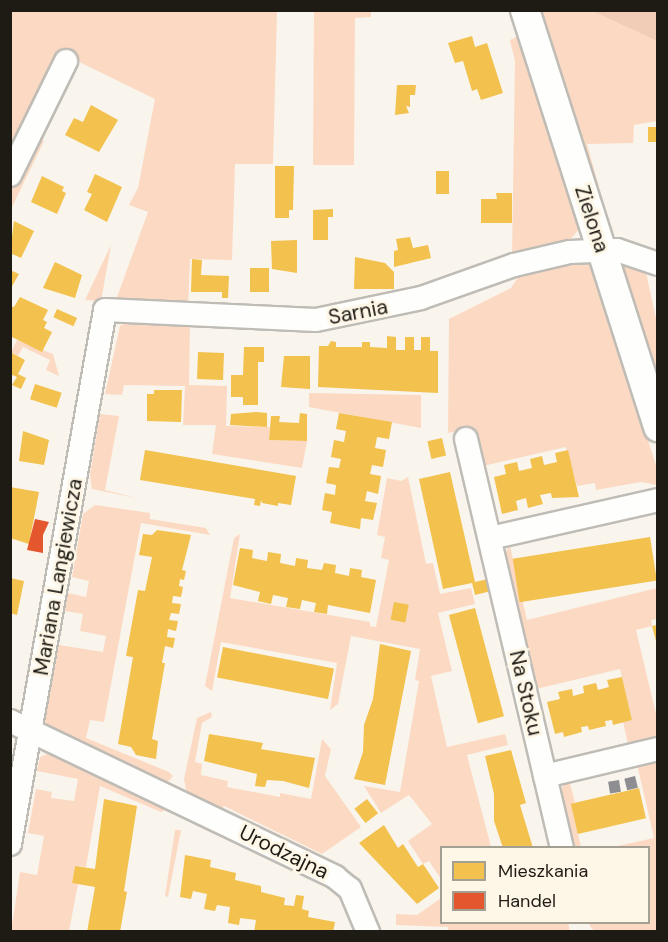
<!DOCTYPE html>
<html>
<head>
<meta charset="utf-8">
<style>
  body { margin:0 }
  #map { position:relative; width:668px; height:942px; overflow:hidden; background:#f9f5ec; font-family:"DM Sans",sans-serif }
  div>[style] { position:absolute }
  .green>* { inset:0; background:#fcd9c3 }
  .forest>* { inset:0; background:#f1ccb6 }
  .homes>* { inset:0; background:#f2c14e; transform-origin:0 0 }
  .shops>* { inset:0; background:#e4572e }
  .industry>* { inset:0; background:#8d8d92; transform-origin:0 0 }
  .roads { filter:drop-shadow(2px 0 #bfbcb6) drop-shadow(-2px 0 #bfbcb6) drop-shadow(0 2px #bfbcb6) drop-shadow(0 -2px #bfbcb6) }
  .minor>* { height:22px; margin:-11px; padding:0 11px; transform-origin:11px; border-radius:11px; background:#fefefc }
  .tertiary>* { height:28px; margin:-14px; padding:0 14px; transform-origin:14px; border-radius:14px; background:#fefefc }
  span { translate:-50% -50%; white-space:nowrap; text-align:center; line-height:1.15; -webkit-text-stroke:6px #fef7e7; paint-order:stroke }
  .street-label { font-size:21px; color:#1e1b15 }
  .frame { position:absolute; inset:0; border:12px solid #1e1b15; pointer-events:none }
  .legend { position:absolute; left:440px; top:846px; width:210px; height:78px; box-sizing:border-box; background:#fef7e7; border:2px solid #a49f93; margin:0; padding:8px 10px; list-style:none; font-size:18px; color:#1e1b15 }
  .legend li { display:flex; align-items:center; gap:12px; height:30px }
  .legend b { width:30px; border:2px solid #a49f93 }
</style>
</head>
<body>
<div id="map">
  <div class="green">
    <i style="clip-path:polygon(11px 11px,277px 11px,273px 164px,235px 164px,232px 260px,190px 259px,188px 308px,116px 300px,148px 212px,129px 205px,138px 188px,155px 99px,65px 55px,11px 162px)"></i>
    <i style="clip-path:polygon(314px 11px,371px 11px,371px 17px,355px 18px,354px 165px,313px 165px)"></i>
    <i style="clip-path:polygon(538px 11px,592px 11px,657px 41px,657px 121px,634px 125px,633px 143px,587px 144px,609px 224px,605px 224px)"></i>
    <i style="clip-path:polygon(521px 35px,580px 228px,569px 241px,512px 258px,515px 61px,510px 40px)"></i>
    <i style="clip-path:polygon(38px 138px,44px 141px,11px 209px,11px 186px)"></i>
    <i style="clip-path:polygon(111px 245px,101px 301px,85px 300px)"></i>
    <i style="clip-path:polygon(569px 262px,590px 263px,657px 468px,657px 485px,641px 482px,596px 490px,595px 483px,577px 486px,566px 447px,483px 466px,473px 428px,448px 433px,449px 319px,511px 288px,519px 276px)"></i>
    <i style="clip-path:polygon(627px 263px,645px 268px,657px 323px,657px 389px,621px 268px)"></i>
    <i style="clip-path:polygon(128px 321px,190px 324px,189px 385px,227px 386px,226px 426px,270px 427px,269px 440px,307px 441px,302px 468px,212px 454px,216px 425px,183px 425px,185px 386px,124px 385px,122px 395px,105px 394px,120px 326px)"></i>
    <i style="clip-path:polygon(17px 340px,53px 354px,59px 376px,46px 370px,50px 360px,23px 347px,18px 356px,11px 352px)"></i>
    <i style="clip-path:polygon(309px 393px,421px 395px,421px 428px,309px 407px)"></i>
    <i style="clip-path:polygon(100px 414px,119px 416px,105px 490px,136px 498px,92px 489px,90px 475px)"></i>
    <i style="clip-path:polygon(408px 477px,426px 564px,433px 563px,440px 594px,471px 588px,475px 604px,438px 613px,452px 671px,431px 676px,447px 747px,505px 734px,508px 745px,467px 755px,491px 847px,442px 848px,441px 879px,429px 861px,423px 864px,408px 841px,432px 824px,409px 795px,381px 813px,364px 786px,400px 792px,419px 681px,415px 680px,420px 649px,351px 636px,338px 704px,330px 710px,337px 663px,221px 642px,212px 691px,205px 686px,234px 538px,240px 534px,230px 598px,370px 622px,370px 626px,376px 627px,389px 560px,381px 558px,385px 537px,377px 535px,387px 478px,401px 481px)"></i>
    <i style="clip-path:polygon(95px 505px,150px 513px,150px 519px,206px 528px,210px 535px,141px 523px,104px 722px,90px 720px,86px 738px,169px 772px,173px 776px,166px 784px,46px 726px,45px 721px,59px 645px,103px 652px,106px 636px,80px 631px,83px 614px,65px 611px,68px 593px,86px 597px,89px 581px,72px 577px,83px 514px)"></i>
    <i style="clip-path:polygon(510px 546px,527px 620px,657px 588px,657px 619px,651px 620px,652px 626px,636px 630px,657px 718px,657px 737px,628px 744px,623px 722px,632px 720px,620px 669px,536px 689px,504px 554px)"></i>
    <i style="clip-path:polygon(211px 712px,212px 717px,202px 723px,195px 762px,202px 764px,201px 775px,228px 781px,227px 787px,280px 797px,280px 793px,311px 799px,322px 739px,331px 749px,325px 776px,361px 827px,322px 854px,224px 806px,220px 811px,187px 795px,184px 779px,197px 718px)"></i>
    <i style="clip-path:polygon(50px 753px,162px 805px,165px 810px,161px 812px,100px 786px,86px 867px,75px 866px,72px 883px,78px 884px,69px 931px,11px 932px,20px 872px,37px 875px,44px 836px,28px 833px,36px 789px,52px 792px,51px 798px,74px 801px,78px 779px,37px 771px,40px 757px)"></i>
    <i style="clip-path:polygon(657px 760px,657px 931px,594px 931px,588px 923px,648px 922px,648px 848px,613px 847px,654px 838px,637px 764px)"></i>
    <i style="clip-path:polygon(566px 780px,569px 780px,575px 802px,571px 804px,581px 847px,573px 847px,560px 792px)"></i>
    <i style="clip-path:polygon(175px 830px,181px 830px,168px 897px,165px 896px)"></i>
    <i style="clip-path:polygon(441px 898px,442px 922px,568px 923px,570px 931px,448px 932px,448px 927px,396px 925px,396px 914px,417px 915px)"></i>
  </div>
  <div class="forest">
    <i style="clip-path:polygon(592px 11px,657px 11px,657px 41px)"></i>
  </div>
  <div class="homes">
    <i style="clip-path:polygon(472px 36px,475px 47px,487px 43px,503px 93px,481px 100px,477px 89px,472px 91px,463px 61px,455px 63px,448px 43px)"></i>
    <i style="clip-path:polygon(397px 85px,416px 85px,415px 95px,410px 95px,410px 107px,406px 106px,409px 113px,395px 115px)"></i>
    <i style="clip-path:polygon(91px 105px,118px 120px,99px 152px,65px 135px,74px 118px,83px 122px)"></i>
    <i style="left:648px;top:127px;width:9px;height:15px"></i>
    <i style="clip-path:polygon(275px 166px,294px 166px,293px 210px,289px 210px,289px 218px,275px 218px)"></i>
    <i style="left:436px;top:171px;width:13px;height:23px"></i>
    <i style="clip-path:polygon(95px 174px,122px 187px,107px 222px,84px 210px,92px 194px,87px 192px)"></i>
    <i style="clip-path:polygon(42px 176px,64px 187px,62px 191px,66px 193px,57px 214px,31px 202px)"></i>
    <i style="clip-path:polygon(496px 193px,512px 193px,512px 223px,481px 223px,481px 199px,497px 199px)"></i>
    <i style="clip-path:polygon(333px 209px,333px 217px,328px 217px,328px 240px,313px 240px,313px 210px)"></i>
    <i style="clip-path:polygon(14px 221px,34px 231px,21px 258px,10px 253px)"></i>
    <i style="clip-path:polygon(410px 237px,413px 248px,428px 245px,431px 258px,394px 267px,394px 251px,398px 250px,396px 239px)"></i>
    <i style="clip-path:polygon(297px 240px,297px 273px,272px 269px,271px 241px)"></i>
    <i style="clip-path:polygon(355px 257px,385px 263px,394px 272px,394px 289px,354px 289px)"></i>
    <i style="clip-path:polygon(192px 259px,202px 260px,201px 275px,229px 276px,228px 298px,222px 298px,222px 292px,191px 292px)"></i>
    <i style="clip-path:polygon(55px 262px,82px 275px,75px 298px,43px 288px)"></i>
    <i style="left:269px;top:268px;width:24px;height:19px;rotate:90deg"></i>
    <i style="clip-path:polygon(10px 270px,19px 274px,10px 290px)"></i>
    <i style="clip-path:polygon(20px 297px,48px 310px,43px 320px,47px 322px,44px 328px,52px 332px,42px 352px,10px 336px,10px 306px,14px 307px)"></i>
    <i style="left:57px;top:309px;width:22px;height:9px;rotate:24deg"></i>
    <i style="clip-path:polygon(387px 336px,396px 337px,396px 350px,405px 350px,405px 337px,414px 337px,414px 350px,421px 350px,421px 337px,430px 337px,430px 351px,438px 351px,438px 393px,318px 387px,319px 346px,328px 346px,331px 341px,336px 342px,336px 347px,362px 347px,362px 342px,370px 342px,370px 347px,387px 348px)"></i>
    <i style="clip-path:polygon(244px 347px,264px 347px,264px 362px,258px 362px,258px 405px,243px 405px,243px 397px,231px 397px,231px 375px,243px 375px)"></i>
    <i style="clip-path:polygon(10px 352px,25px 360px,18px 374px,26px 378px,21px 389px,12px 385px,17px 377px,10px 374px)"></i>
    <i style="left:198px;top:352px;width:26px;height:27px;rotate:2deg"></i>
    <i style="clip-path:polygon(284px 356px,310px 356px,310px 389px,281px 387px)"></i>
    <i style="left:35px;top:384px;width:28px;height:16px;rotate:18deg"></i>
    <i style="clip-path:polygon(154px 390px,182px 390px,181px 422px,147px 421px,147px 394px,154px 394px)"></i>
    <i style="clip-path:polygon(256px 412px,267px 413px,267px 427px,230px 425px,231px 414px)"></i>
    <i style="clip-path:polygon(300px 413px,307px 414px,307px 441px,269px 440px,271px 416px,280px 416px,279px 422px,299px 423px)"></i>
    <i style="clip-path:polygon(339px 413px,392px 422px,389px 439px,377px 437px,375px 448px,386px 450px,383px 467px,372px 465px,370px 474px,381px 476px,378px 494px,367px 491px,365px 501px,377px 503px,373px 520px,361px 518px,360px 529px,330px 523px,332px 512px,322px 510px,325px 493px,335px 495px,336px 485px,326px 483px,329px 467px,339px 468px,341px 459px,331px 457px,334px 440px,344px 442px,346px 431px,336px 429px)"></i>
    <i style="clip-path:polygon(23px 431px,49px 440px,44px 465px,19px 461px)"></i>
    <i style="left:442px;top:438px;width:18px;height:15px;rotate:77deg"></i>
    <i style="clip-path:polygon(145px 450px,296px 476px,291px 505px,278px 503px,278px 506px,262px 503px,261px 500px,260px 506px,254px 505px,255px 499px,140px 480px)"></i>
    <i style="clip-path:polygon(568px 450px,579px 497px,552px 498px,551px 493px,540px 495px,543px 504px,528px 508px,526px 498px,516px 501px,518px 510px,502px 514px,494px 477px,506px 474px,504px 465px,517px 462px,519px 471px,532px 468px,530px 459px,542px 456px,544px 465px,557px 462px,555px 453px)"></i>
    <i style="clip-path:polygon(450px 472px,475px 582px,488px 579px,491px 591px,475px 595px,472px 583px,443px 589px,419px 479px)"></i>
    <i style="clip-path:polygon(10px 487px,39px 492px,29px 544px,10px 538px)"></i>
    <i style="clip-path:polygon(157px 530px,191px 535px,182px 570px,186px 571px,184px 580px,180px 579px,179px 586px,183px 587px,181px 597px,173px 596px,172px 603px,181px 604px,179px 614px,171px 613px,169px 620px,178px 621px,176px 631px,168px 629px,167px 637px,175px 638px,173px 648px,165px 646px,162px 663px,165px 663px,152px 739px,158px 741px,156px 759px,136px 755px,131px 747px,118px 744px,133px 657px,126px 656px,138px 590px,145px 591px,152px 557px,139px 555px,143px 534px,152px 535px)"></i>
    <i style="left:650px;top:537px;width:44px;height:139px;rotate:81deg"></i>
    <i style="clip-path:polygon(240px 548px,253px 550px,252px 558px,267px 561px,268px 552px,281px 554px,280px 563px,295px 566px,296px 558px,308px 560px,307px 568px,322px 570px,324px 563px,336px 565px,335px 573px,349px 576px,350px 568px,362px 570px,361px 577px,376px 580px,370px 613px,328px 605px,327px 614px,314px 612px,316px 603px,302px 600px,300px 609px,286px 607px,288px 598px,273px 595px,271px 604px,258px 601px,260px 592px,233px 585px)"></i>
    <i style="clip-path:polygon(10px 578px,24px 581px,17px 615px,10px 613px)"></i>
    <i style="left:394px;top:602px;width:15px;height:18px;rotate:11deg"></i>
    <i style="left:475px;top:608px;width:112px;height:27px;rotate:75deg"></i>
    <i style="clip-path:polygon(657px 625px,657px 645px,652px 626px)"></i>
    <i style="clip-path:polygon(380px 644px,411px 651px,385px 785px,354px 779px,363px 752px,364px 725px,373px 699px)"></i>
    <i style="left:223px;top:647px;width:113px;height:31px;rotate:11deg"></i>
    <i style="clip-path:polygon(622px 677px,632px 720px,613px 725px,612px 720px,605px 721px,606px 726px,589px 730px,588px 726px,581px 727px,582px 732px,564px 737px,563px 732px,555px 734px,547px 702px,560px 699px,558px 692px,572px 689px,573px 696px,584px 693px,583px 686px,596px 683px,598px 690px,609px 687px,607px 680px)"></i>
    <i style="clip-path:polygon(209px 734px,263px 743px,261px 749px,315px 758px,309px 788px,283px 781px,267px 780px,265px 787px,255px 786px,257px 774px,204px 761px)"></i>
    <i style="clip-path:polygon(511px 750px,526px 803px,520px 805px,533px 848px,503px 848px,494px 821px,494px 794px,485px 756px)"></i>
    <i style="left:639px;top:788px;width:31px;height:70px;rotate:77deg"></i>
    <i style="clip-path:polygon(104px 799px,137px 806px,124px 891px,127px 892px,120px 932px,87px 932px,95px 887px,72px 883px,75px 866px,95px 869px)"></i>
    <i style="left:367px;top:799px;width:18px;height:16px;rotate:52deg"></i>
    <i style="clip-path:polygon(384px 825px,398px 848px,403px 844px,418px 867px,423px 864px,439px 888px,417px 904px,359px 843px)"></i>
    <i style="clip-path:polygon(185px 855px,211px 860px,210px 867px,236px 873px,235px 880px,261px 886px,261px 892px,285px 898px,284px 905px,294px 906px,296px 895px,304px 896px,302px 909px,309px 911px,308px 917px,335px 922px,333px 932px,254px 932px,256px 920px,240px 918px,239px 925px,228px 923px,230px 907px,217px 905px,215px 911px,204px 909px,207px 894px,193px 891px,191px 899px,180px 897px)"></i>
  </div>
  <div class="shops">
    <i style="clip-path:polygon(35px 519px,49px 522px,43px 535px,43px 553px,27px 550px)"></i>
  </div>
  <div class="industry">
    <i style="left:635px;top:776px;width:12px;height:11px;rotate:76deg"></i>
    <i style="left:619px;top:780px;width:12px;height:11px;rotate:81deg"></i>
  </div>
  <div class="roads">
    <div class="minor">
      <i style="left:10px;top:175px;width:127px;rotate:-63.8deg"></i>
      <i style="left:466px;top:439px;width:420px;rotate:76.8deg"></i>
      <i style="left:490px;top:538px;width:172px;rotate:-12.7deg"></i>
      <i style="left:10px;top:721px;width:361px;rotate:25.6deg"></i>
      <i style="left:335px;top:877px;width:19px;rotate:39deg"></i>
      <i style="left:350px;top:889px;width:47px;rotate:67.3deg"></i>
      <i style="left:545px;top:776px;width:116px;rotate:-13.4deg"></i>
      <i style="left:10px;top:844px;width:542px;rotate:-79.91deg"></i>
      <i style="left:105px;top:310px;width:211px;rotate:2.7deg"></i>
      <i style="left:316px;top:320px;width:107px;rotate:-11.8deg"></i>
      <i style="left:421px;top:298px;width:99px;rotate:-19.5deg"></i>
      <i style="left:514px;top:265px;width:57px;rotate:-13.1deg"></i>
      <i style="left:570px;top:252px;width:47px;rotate:-2.4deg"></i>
      <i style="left:617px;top:250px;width:43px;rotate:18.9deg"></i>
    </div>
    <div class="tertiary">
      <i style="left:525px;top:10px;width:438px;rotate:72.3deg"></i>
    </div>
  </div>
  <div class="street-label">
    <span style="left:592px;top:219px;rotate:72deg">Zielona</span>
    <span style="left:358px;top:312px;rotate:-11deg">Sarnia</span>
    <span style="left:58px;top:577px;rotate:-80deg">Mariana Langiewicza</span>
    <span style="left:526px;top:693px;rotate:77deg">Na Stoku</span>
    <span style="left:284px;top:852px;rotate:26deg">Urodzajna</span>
  </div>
  <div class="frame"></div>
  <ul class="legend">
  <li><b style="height:16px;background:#f2c14e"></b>Mieszkania</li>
  <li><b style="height:16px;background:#e4572e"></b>Handel</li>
  </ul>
</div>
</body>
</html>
